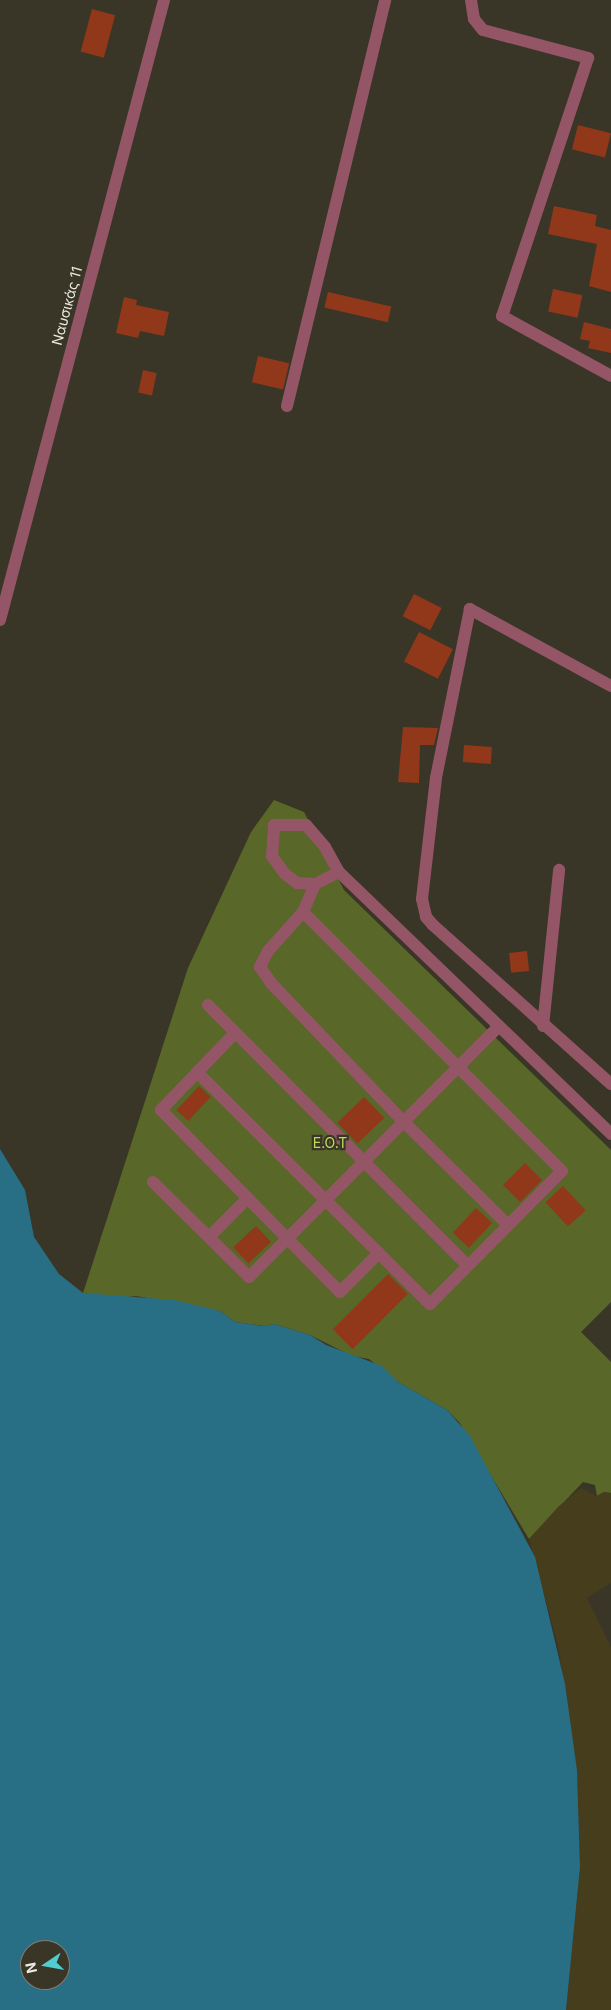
<!DOCTYPE html>
<html>
<head>
<meta charset="utf-8">
<style>
  body { margin:0 }
  #map { position:relative; width:611px; height:2010px; overflow:hidden; background:#3a3627; font-family:Inter,sans-serif }
  div>[style] { position:absolute }
  .green>* { inset:0; background:#596728 }
  .sand>* { inset:0; background:#463d1d }
  .water>* { inset:0; background:#286f85 }
  .building>* { inset:0; background:#91371a; transform-origin:0 0 }
  .minor>* { height:12px; margin:-6px; padding:0 6px; transform-origin:6px; border-radius:6px; background:#945667 }
  span { translate:-50% -50%; white-space:nowrap; text-align:center; line-height:1.15; -webkit-text-stroke:4.5px #3a3627; paint-order:stroke }
  .street-label { font-size:14px; color:#eeece2 }
  .park-label { font-size:14px; color:#bdda58 }
  .north { position:absolute; left:20px; top:1940px; width:50px; height:50px; box-sizing:border-box; background:#3a3627; border:1px solid #827f72; border-radius:50%; rotate:258deg; font-size:14px; font-weight:700; line-height:20px; text-align:center; color:#eeece2 }
  .north::after { content:''; display:block; margin:auto; width:18px; height:22px; background:#51ccd1; clip-path:polygon(50% 0,100% 100%,50% 72%,0 100%) }
</style>
</head>
<body>
<div id="map">
  <div class="green">
    <i style="clip-path:polygon(274px 800px,304px 812px,344px 890px,611px 1150px,611px 1302px,581px 1332px,611px 1362px,611px 1493px,604px 1492px,597px 1496px,595px 1485px,583px 1482px,529px 1539px,459px 1422px,447px 1410px,398px 1382px,369px 1359px,352px 1356px,310px 1335px,274px 1324px,264px 1326px,235px 1322px,220px 1311px,136px 1296px,119px 1298px,83px 1293px,188px 968px,251px 832px)"></i>
  </div>
  <div class="sand">
    <i style="clip-path:polygon(581px 1488px,597px 1496px,604px 1492px,611px 1493px,611px 1583px,587px 1598px,611px 1647px,611px 2010px,566px 2010px,580px 1867px,577px 1770px,558px 1645px,529px 1539px,559px 1506px)"></i>
  </div>
  <div class="water">
    <i style="clip-path:polygon(evenodd,0 1149px,25px 1190px,34px 1237px,59px 1274px,83px 1293px,174px 1300px,220px 1311px,235px 1322px,263px 1326px,274px 1324px,310px 1335px,326px 1345px,382px 1366px,398px 1382px,447px 1410px,470px 1436px,535px 1557px,565px 1684px,577px 1770px,580px 1867px,566px 2010px,0 2010px,0 1149px,30px 1950px,60px 1950px,60px 1980px,30px 1980px,30px 1950px)"></i>
  </div>
  <div class="building">
    <i style="left:92px;top:9px;width:24px;height:44px;rotate:15deg"></i>
    <i style="left:578px;top:125px;width:34px;height:25px;rotate:14deg"></i>
    <i style="clip-path:polygon(554px 206px,597px 215px,595px 226px,611px 230px,611px 292px,589px 286px,597px 244px,548px 234px)"></i>
    <i style="left:553px;top:289px;width:30px;height:23px;rotate:12deg"></i>
    <i style="left:328px;top:292px;width:65px;height:16px;rotate:13deg"></i>
    <i style="clip-path:polygon(124px 297px,137px 300px,136px 305px,169px 312px,164px 336px,140px 331px,138px 338px,116px 333px)"></i>
    <i style="clip-path:polygon(584px 322px,611px 329px,611px 353px,588px 348px,590px 341px,580px 339px)"></i>
    <i style="left:258px;top:356px;width:32px;height:27px;rotate:13deg"></i>
    <i style="left:143px;top:370px;width:14px;height:23px;rotate:12deg"></i>
    <i style="left:414px;top:594px;width:31px;height:25px;rotate:27deg"></i>
    <i style="left:419px;top:632px;width:38px;height:33px;rotate:27deg"></i>
    <i style="clip-path:polygon(403px 727px,438px 728px,434px 745px,420px 745px,419px 783px,398px 782px)"></i>
    <i style="left:464px;top:745px;width:28px;height:17px;rotate:4deg"></i>
    <i style="left:527px;top:951px;width:20px;height:18px;rotate:84deg"></i>
    <i style="left:199px;top:1086px;width:16px;height:33px;rotate:43deg"></i>
    <i style="left:364px;top:1097px;width:29px;height:37px;rotate:46deg"></i>
    <i style="left:525px;top:1163px;width:24px;height:31px;rotate:45deg"></i>
    <i style="left:563px;top:1186px;width:33px;height:24px;rotate:47deg"></i>
    <i style="left:476px;top:1208px;width:22px;height:34px;rotate:43deg"></i>
    <i style="left:256px;top:1226px;width:22px;height:31px;rotate:47deg"></i>
    <i style="left:388px;top:1274px;width:28px;height:78px;rotate:45deg"></i>
  </div>
  <div class="minor">
    <i style="left:471px;top:0;width:19px;rotate:81deg"></i>
    <i style="left:474px;top:19px;width:14px;rotate:51deg"></i>
    <i style="left:483px;top:30px;width:109px;rotate:14.9deg"></i>
    <i style="left:588px;top:58px;width:272px;rotate:108.4deg"></i>
    <i style="left:502px;top:316px;width:124px;rotate:28.8deg"></i>
    <i style="left:287px;top:406px;width:418px;rotate:-76.4deg"></i>
    <i style="left:0;top:620px;width:641px;rotate:-75.18deg"></i>
    <i style="left:611px;top:686px;width:161px;rotate:-151.4deg"></i>
    <i style="left:470px;top:609px;width:172px;rotate:101.4deg"></i>
    <i style="left:436px;top:778px;width:122px;rotate:96.6deg"></i>
    <i style="left:422px;top:899px;width:18px;rotate:77deg"></i>
    <i style="left:426px;top:917px;width:11px;rotate:49deg"></i>
    <i style="left:433px;top:925px;width:239px;rotate:41.8deg"></i>
    <i style="left:339px;top:872px;width:27px;rotate:153deg"></i>
    <i style="left:315px;top:884px;width:18px;rotate:-177deg"></i>
    <i style="left:297px;top:883px;width:15px;rotate:-143deg"></i>
    <i style="left:285px;top:874px;width:22px;rotate:-126deg"></i>
    <i style="left:272px;top:856px;width:31px;rotate:-86deg"></i>
    <i style="left:274px;top:825px;width:32px"></i>
    <i style="left:306px;top:825px;width:29px;rotate:49deg"></i>
    <i style="left:325px;top:847px;width:29px;rotate:61deg"></i>
    <i style="left:339px;top:872px;width:378px;rotate:43.9deg"></i>
    <i style="left:315px;top:884px;width:30px;rotate:113deg"></i>
    <i style="left:303px;top:912px;width:52px;rotate:131.9deg"></i>
    <i style="left:268px;top:951px;width:18px;rotate:117deg"></i>
    <i style="left:260px;top:967px;width:19px;rotate:55deg"></i>
    <i style="left:271px;top:983px;width:192px;rotate:46.3deg"></i>
    <i style="left:404px;top:1122px;width:146px;rotate:44.7deg"></i>
    <i style="left:208px;top:1005px;width:368px;rotate:45.1deg"></i>
    <i style="left:543px;top:1026px;width:157px;rotate:-84.1deg"></i>
    <i style="left:235px;top:1033px;width:107px;rotate:133.9deg"></i>
    <i style="left:161px;top:1110px;width:255px;rotate:45.5deg"></i>
    <i style="left:340px;top:1292px;width:55px;rotate:-45deg"></i>
    <i style="left:197px;top:1072px;width:329px;rotate:44.9deg"></i>
    <i style="left:430px;top:1304px;width:187px;rotate:-45.2deg"></i>
    <i style="left:562px;top:1171px;width:366px;rotate:-135deg"></i>
    <i style="left:153px;top:1182px;width:135px;rotate:44.7deg"></i>
    <i style="left:249px;top:1277px;width:354px;rotate:-45.1deg"></i>
    <i style="left:209px;top:1237px;width:55px;rotate:-45deg"></i>
  </div>
  <div class="street-label">
    <span style="left:67px;top:306px;rotate:-75deg">Ναυσικάς 11</span>
  </div>
  <div class="park-label">
    <span style="left:330px;top:1143px">E.O.T</span>
  </div>
  <div class="north">N</div>
</div>
</body>
</html>
